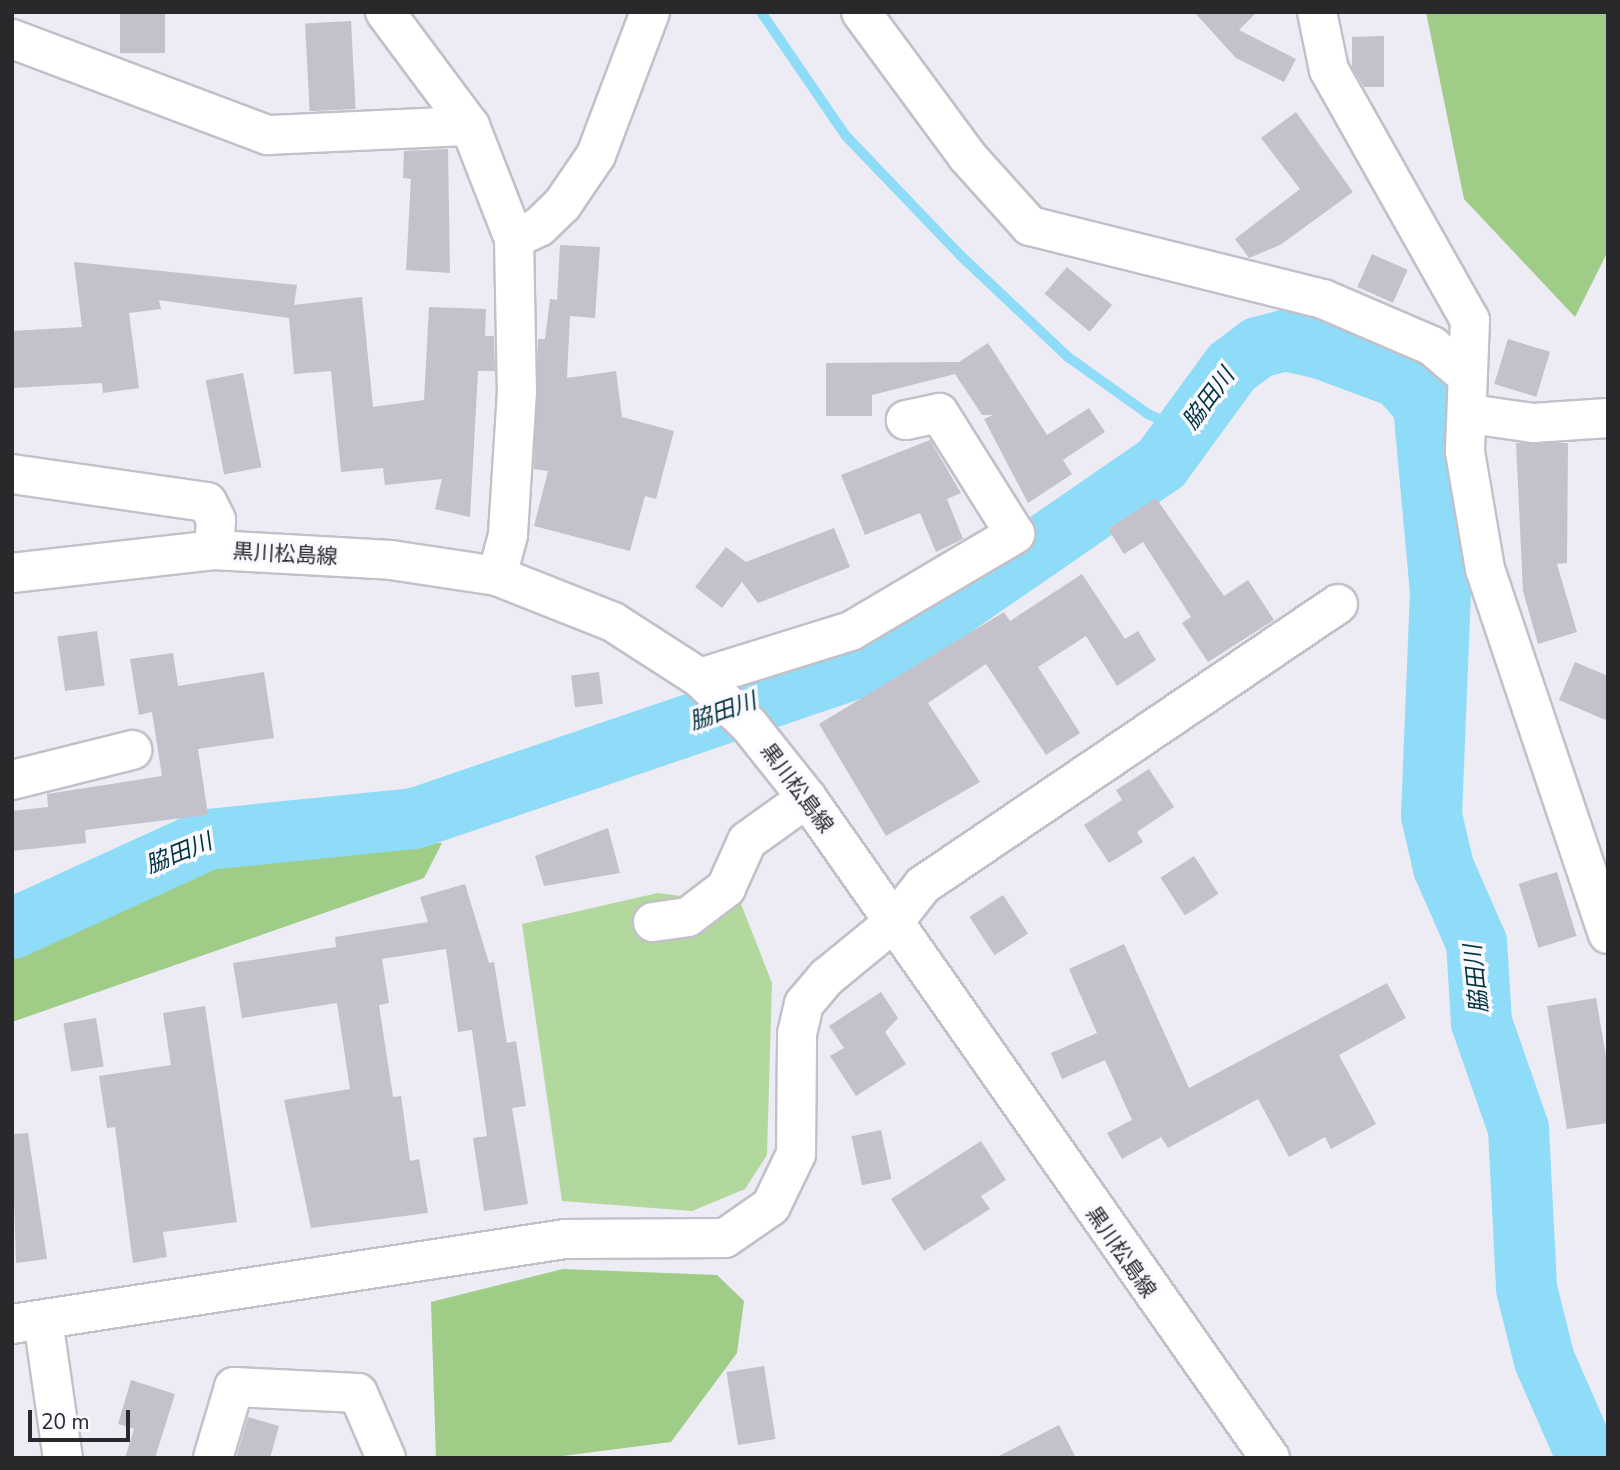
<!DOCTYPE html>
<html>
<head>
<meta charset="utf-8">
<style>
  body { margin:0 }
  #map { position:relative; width:1620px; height:1470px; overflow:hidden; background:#edebf4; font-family:"Nunito Sans","Noto Sans JP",sans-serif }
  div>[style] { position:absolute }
  .green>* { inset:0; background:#b2d89e }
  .forest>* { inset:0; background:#9fcc86 }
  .stream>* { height:10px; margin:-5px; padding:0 5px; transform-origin:5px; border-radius:5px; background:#8edcf7 }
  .river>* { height:61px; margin:-30.5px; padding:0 30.5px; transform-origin:30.5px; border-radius:30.5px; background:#8edcf7 }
  .building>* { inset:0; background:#c4c1cb; transform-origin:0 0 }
  .roads { filter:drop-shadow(2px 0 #c2c0c9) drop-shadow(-2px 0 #c2c0c9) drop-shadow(0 2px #c2c0c9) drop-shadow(0 -2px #c2c0c9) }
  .minor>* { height:38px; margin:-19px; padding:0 19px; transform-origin:19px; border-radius:19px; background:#fff }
  .major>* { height:38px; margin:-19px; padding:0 19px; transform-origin:19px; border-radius:19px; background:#fff }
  span { translate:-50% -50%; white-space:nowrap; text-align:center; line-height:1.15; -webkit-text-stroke:7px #faf9ff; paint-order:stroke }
  .street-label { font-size:21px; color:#29282b }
  .water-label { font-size:23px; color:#003240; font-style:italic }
  .frame { position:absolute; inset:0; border:14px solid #29282b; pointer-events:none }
  .scale { position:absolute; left:28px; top:1410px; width:102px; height:32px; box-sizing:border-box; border:4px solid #29282b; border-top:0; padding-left:9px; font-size:21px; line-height:24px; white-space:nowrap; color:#29282b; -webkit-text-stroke:5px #faf9ff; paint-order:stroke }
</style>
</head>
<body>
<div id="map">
  <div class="green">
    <i style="clip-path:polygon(658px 893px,741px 904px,772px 983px,767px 1155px,745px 1189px,692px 1211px,562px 1201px,522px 924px)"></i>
  </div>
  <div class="forest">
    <i style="clip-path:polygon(1426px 12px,1608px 12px,1608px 251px,1575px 317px,1464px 199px)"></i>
    <i style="clip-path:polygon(442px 843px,424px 878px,12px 1022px,12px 913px,207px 850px)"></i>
    <i style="clip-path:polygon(563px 1269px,717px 1275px,744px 1301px,737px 1353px,671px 1442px,547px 1458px,436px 1458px,431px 1302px)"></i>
  </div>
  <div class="stream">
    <i style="left:761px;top:12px;width:150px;rotate:55.6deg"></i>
    <i style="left:846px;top:136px;width:165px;rotate:46.2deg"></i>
    <i style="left:960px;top:255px;width:149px;rotate:43.4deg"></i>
    <i style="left:1068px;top:357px;width:98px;rotate:35.5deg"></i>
    <i style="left:1148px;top:414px;width:39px;rotate:24deg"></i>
  </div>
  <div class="river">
    <i style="left:12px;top:928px;width:214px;rotate:-24.5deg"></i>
    <i style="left:207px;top:839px;width:208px;rotate:-5.8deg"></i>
    <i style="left:414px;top:818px;width:486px;rotate:-18.8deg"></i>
    <i style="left:874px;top:661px;width:349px;rotate:-34.6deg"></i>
    <i style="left:1161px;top:463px;width:119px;rotate:-53.9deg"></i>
    <i style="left:1231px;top:367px;width:34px;rotate:-37deg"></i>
    <i style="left:1258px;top:347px;width:28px;rotate:-15deg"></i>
    <i style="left:1285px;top:340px;width:36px;rotate:13deg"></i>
    <i style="left:1320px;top:348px;width:84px;rotate:20.2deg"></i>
    <i style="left:1399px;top:377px;width:37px;rotate:49deg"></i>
    <i style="left:1423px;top:405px;width:187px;rotate:84.8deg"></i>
    <i style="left:1440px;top:591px;width:224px;rotate:92.3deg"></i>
    <i style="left:1431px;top:815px;width:53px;rotate:77deg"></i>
    <i style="left:1443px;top:867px;width:82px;rotate:66.3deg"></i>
    <i style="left:1476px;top:942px;width:80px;rotate:86.4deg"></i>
    <i style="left:1481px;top:1022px;width:112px;rotate:70.8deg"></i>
    <i style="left:1518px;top:1128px;width:160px;rotate:87.1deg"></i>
    <i style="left:1526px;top:1288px;width:74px;rotate:76deg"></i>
    <i style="left:1544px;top:1360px;width:107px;rotate:66.3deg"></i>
  </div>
  <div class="building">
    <i style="left:120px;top:12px;width:45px;height:41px"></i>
    <i style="clip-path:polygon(1194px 12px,1257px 12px,1239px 30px,1296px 59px,1284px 82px,1236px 58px)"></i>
    <i style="left:351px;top:21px;width:88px;height:46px;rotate:87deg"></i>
    <i style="clip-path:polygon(1384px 36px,1384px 87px,1364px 87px,1352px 67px,1352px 37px)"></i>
    <i style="clip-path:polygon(1296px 112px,1353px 192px,1280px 245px,1249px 258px,1235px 239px,1300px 189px,1261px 138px)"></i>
    <i style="clip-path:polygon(448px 149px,450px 273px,406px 270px,411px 179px,403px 178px,404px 151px)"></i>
    <i style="clip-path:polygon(560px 245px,600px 247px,595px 318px,570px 316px,567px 378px,616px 371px,622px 417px,674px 431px,656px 499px,645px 496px,630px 551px,534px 526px,548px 471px,534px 469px,538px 339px,545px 339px,550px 299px,557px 300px)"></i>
    <i style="left:1372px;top:254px;width:39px;height:36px;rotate:24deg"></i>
    <i style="clip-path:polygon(74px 262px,297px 285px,294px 305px,362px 297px,373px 407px,424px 400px,429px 307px,486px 309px,485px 336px,494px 336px,495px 371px,478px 371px,470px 517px,435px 509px,442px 479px,385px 485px,383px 468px,341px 472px,331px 371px,294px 374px,289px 318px,159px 300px,161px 309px,129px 313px,139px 388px,103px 393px,102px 383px,12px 388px,12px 331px,82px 327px)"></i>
    <i style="left:1067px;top:267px;width:59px;height:35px;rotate:40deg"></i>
    <i style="left:1508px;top:339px;width:44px;height:47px;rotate:17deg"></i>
    <i style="clip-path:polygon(988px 343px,1047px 435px,1089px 408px,1105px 432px,1063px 460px,1072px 474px,1028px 503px,984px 419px,993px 415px,982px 415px,955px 374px,872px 395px,872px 416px,826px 416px,826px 363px,959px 362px)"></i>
    <i style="left:243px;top:373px;width:96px;height:38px;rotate:79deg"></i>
    <i style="clip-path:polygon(930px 440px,961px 493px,947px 499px,963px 539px,936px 552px,920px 513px,865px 535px,841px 475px)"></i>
    <i style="clip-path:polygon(1516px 443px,1568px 443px,1567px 563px,1557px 564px,1577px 632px,1538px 644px,1523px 591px)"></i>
    <i style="clip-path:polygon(1156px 498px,1224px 596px,1248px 580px,1274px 620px,1208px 662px,1182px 623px,1191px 617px,1143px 542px,1124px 554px,1108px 529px)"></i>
    <i style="clip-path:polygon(834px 528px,850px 567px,758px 603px,742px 582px,722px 608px,695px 587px,726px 547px,746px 562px)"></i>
    <i style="clip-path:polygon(1082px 574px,1125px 639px,1138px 631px,1156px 660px,1117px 686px,1086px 636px,1038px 667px,1080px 733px,1046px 755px,986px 664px,928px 703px,980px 782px,886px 836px,819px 724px,1004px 612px,1010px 621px)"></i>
    <i style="left:97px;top:631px;width:55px;height:40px;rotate:82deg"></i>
    <i style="clip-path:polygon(173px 653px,178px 686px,264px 672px,274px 738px,198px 749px,208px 815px,85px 830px,86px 843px,12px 851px,12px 811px,48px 807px,47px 794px,162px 776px,152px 712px,139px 715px,130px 659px)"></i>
    <i style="clip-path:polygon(1575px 662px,1608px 676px,1608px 721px,1559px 700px)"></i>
    <i style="left:599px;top:672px;width:32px;height:28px;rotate:83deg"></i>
    <i style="clip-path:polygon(1149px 769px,1174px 807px,1137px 832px,1143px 842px,1109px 863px,1084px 825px,1122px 800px,1116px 790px)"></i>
    <i style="clip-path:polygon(608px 828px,620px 873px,544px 886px,535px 856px)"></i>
    <i style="left:1194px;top:856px;width:45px;height:40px;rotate:57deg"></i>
    <i style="left:1557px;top:872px;width:67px;height:40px;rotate:73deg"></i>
    <i style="clip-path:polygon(465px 884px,489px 963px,494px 962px,507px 1043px,516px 1041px,526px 1106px,512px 1108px,528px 1204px,484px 1211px,473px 1138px,487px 1136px,472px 1030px,458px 1032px,446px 949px,382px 959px,389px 1003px,379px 1005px,393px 1097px,401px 1096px,410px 1161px,419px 1159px,428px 1213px,311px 1228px,284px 1100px,350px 1089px,337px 1003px,242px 1018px,233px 963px,336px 947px,335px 937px,428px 922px,420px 897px)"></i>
    <i style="left:1003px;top:895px;width:46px;height:40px;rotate:57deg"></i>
    <i style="clip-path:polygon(1124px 944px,1189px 1088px,1387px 983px,1406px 1018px,1339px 1055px,1376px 1124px,1331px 1149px,1325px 1137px,1289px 1157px,1258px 1099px,1168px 1148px,1161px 1137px,1122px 1159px,1107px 1133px,1132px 1120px,1105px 1060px,1062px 1079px,1051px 1053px,1097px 1033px,1069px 969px)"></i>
    <i style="clip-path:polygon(881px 992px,898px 1018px,885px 1032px,906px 1064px,856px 1096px,830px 1056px,844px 1048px,829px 1026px)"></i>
    <i style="clip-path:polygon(1596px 998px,1608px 1068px,1608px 1123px,1567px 1129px,1547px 1006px)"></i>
    <i style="clip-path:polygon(205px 1006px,237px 1222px,163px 1232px,167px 1257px,133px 1263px,115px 1127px,107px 1128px,99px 1076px,171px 1065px,163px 1013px)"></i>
    <i style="left:96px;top:1018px;width:49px;height:33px;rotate:81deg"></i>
    <i style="left:881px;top:1130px;width:50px;height:30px;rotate:78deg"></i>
    <i style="clip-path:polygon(28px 1133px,47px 1259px,16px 1263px,12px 1134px)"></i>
    <i style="clip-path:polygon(981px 1141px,1006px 1180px,981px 1196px,990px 1209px,924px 1251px,891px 1199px)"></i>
    <i style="left:764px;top:1366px;width:74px;height:38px;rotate:81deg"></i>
    <i style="clip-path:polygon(131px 1380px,175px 1394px,155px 1458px,125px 1458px,134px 1429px,118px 1424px)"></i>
    <i style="clip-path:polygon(248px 1417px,279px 1426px,270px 1458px,236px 1458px)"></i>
    <i style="clip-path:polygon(1059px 1425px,1076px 1458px,995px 1458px)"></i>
  </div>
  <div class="roads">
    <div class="minor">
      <i style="left:385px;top:12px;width:142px;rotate:53.3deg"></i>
      <i style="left:470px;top:126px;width:121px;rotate:68.7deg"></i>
      <i style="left:514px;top:239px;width:152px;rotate:88.9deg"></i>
      <i style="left:517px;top:391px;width:144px;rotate:93.6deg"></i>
      <i style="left:508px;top:535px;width:42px;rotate:105deg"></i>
      <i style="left:861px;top:12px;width:179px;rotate:53.6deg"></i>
      <i style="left:967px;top:156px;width:94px;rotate:48deg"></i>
      <i style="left:1030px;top:226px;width:302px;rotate:14deg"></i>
      <i style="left:1323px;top:299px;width:119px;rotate:23.3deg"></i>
      <i style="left:1432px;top:346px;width:45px;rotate:40.5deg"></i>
      <i style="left:1317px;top:12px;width:59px;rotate:78.3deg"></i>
      <i style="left:1329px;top:70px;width:287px;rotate:60.6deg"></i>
      <i style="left:1470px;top:320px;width:132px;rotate:92.2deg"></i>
      <i style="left:1465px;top:452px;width:119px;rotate:80.3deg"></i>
      <i style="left:1485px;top:569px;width:385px;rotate:71.4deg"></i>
      <i style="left:12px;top:39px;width:273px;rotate:20.6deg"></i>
      <i style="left:268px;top:135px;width:202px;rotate:-2.6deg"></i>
      <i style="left:514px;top:239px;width:28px;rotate:-26deg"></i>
      <i style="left:539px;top:227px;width:32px;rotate:-44deg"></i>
      <i style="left:562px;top:205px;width:60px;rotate:-55.8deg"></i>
      <i style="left:596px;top:155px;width:153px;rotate:-69.3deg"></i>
      <i style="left:1470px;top:414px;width:64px;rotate:8.1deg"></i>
      <i style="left:1533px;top:423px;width:75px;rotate:-3.8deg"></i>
      <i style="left:12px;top:474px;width:197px;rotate:8.2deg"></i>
      <i style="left:207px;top:502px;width:20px;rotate:63deg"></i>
      <i style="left:216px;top:520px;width:30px;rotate:94deg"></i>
      <i style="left:700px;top:678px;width:158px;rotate:-17.3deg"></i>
      <i style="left:851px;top:631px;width:191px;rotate:-30.6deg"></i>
      <i style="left:1015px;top:534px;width:143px;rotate:-122.1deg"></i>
      <i style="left:939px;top:413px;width:34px;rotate:168deg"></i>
      <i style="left:12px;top:780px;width:124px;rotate:-14deg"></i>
      <i style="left:653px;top:922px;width:35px;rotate:-8deg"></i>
      <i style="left:688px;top:917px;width:48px;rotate:-37.3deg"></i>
      <i style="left:726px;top:888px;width:51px;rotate:-65.9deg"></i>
      <i style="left:747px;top:841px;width:74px;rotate:-35.6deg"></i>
      <i style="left:43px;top:1320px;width:139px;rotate:81.8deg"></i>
      <i style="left:12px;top:1324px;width:559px;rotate:-8.74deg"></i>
      <i style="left:565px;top:1239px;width:160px;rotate:-0.4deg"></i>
      <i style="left:725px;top:1238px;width:56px;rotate:-34.8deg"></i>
      <i style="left:771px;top:1206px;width:58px;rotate:-64.3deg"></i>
      <i style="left:796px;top:1154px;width:120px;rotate:-89.5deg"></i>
      <i style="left:797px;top:1034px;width:31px;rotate:-77deg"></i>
      <i style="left:804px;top:1004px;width:35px;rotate:-50deg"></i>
      <i style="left:827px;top:977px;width:85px;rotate:-39.3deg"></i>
      <i style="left:893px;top:923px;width:48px;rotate:-51.7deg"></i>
      <i style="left:923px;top:885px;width:501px;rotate:-34.1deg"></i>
      <i style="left:213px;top:1458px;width:74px;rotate:-73.5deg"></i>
      <i style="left:234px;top:1387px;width:124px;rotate:2.8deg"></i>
      <i style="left:358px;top:1393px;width:71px;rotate:66.7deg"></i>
    </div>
    <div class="major">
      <i style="left:12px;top:573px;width:203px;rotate:-6.5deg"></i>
      <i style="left:214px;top:550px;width:177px;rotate:3.2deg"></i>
      <i style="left:391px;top:560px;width:107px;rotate:8.6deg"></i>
      <i style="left:497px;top:576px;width:125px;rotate:21.6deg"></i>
      <i style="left:613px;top:622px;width:103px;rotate:32.8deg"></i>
      <i style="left:700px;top:678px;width:68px;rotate:43.8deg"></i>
      <i style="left:749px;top:725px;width:93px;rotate:51.5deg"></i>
      <i style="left:807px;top:798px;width:806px;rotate:54.95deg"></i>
    </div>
  </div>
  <div class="street-label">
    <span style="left:285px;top:554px;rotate:3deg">黒川松島線</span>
    <span style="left:797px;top:788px;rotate:53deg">黒川松島線</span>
    <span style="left:1121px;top:1252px;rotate:55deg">黒川松島線</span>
  </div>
  <div class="water-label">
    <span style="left:1209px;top:399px;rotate:-53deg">脇田川</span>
    <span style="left:723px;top:712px;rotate:-19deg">脇田川</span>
    <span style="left:179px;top:854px;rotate:-22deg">脇田川</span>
    <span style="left:1477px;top:979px;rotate:-96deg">脇田川</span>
  </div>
  <div class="frame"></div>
  <div class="scale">20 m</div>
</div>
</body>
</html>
